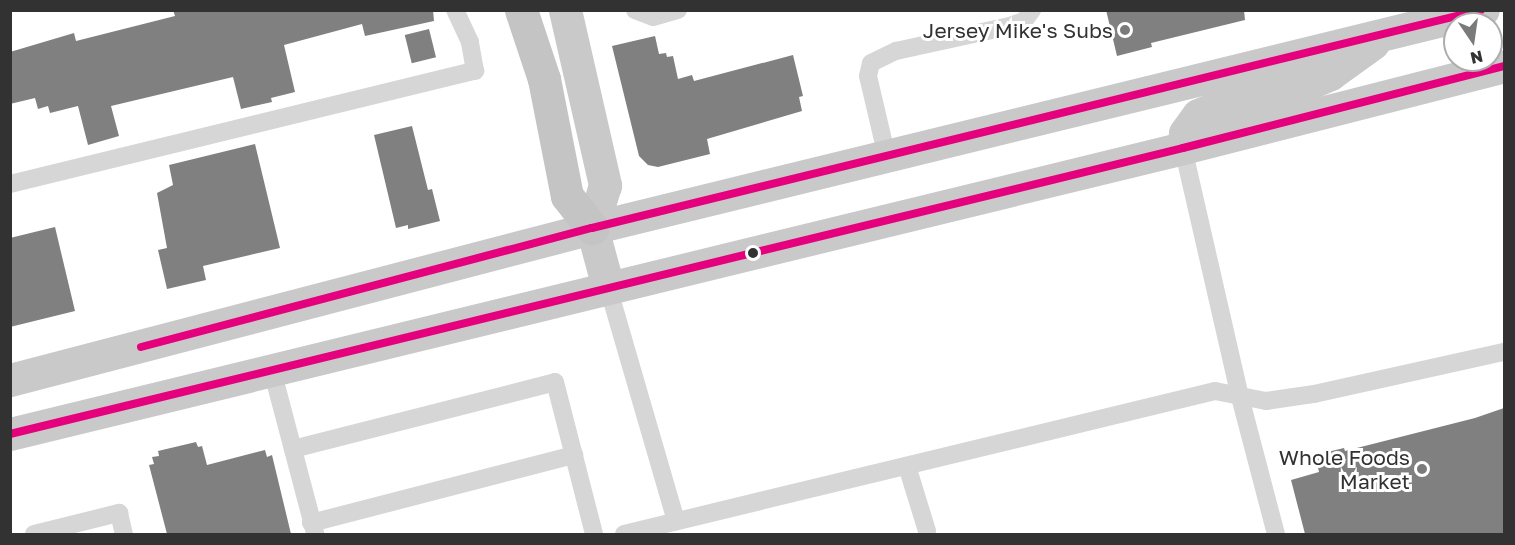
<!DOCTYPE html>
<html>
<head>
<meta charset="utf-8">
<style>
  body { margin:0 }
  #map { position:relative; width:1515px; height:545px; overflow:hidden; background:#fff; font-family:"Golos Text",sans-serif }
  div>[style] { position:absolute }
  .building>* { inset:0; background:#808080; transform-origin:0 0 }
  .service>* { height:18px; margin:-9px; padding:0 9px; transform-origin:9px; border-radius:9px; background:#d6d6d6 }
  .primary>* { height:33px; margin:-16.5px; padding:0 16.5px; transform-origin:16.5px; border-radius:16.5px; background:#c9c9c9 }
  .motorway>* { height:33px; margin:-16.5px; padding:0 16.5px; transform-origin:16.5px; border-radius:16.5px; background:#c4c4c4 }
  .bus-1>* { height:8px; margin:-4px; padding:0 4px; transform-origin:4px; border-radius:4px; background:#e5007d }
  .dots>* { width:16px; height:16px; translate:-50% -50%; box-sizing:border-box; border:3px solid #fff; border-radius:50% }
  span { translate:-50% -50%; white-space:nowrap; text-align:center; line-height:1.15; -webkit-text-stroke:6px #fff; paint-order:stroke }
  .poi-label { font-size:21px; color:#323232 }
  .right { translate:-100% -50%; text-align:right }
  .frame { position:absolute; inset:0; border:12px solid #323232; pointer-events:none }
  .north { position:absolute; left:1443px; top:12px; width:60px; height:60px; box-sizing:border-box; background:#fff; border:2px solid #adadad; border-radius:50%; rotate:167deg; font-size:16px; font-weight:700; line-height:24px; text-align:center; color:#323232 }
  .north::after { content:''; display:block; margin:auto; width:21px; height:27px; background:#7a7a7a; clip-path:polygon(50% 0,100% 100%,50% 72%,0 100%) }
</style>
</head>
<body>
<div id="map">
  <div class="building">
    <i style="clip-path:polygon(173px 10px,433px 10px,434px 21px,365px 36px,362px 24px,284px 45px,295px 92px,271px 98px,272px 102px,241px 109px,233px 77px,111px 106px,119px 136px,88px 145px,78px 106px,50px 113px,48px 106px,38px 109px,35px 98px,10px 104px,10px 52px,74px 33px,76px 41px,175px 16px)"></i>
    <i style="clip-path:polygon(1106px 10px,1244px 10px,1245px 20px,1151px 43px,1152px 47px,1117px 56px)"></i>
    <i style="left:429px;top:29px;width:29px;height:25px;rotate:76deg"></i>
    <i style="clip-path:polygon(655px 36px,659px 54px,666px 53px,667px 57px,673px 56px,678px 79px,692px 75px,694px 81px,793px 55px,803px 96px,799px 97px,802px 111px,707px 139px,710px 154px,658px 167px,648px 165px,639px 156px,612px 46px)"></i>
    <i style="clip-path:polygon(412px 126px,428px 190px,432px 189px,440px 221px,408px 229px,408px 225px,396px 228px,374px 135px)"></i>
    <i style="clip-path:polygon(255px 144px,280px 248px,203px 266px,206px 280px,167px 289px,158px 250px,167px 248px,157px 193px,173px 185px,169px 165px)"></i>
    <i style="clip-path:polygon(55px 227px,75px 311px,10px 327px,10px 238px)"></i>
    <i style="clip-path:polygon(1504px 408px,1504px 534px,1305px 534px,1291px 480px,1319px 472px,1315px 455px,1344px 448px,1345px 451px,1475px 418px)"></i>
    <i style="clip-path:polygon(196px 442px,198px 447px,202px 446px,207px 465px,265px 450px,267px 457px,272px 455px,291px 534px,167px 534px,149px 465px,154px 464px,152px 457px,159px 456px,158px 451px)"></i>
  </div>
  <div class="service">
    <i style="left:635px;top:10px;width:19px;rotate:21deg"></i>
    <i style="left:653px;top:17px;width:26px;rotate:-16deg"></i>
    <i style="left:1183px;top:148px;width:255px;rotate:77.1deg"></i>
    <i style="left:1240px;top:397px;width:142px;rotate:75.3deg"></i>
    <i style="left:887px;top:157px;width:83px;rotate:-103.2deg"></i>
    <i style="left:868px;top:76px;width:13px;rotate:-77deg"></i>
    <i style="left:871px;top:63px;width:28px;rotate:-26deg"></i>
    <i style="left:896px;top:51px;width:117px;rotate:-12.4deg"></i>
    <i style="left:1010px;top:26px;width:15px;rotate:-20deg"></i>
    <i style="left:1024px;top:21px;width:14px;rotate:-54deg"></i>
    <i style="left:10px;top:184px;width:479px;rotate:-13.7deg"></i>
    <i style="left:475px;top:71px;width:29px;rotate:-100deg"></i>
    <i style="left:470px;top:42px;width:35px;rotate:-115deg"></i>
    <i style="left:608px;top:287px;width:244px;rotate:73.8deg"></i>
    <i style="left:272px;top:370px;width:169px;rotate:75.2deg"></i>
    <i style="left:293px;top:449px;width:270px;rotate:-14.3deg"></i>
    <i style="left:555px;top:382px;width:157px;rotate:75.6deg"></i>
    <i style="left:907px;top:466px;width:68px;rotate:72.9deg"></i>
    <i style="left:311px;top:523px;width:272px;rotate:-14.5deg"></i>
    <i style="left:34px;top:534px;width:88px;rotate:-13.9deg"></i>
    <i style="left:119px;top:513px;width:22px;rotate:77deg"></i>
    <i style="left:624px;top:534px;width:608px;rotate:-13.6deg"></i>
    <i style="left:1215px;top:391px;width:52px;rotate:11.1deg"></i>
    <i style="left:1266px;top:401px;width:49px;rotate:-8.3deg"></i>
    <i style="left:1314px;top:394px;width:195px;rotate:-12.5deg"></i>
  </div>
  <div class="primary">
    <i style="left:565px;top:10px;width:180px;rotate:77.1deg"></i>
    <i style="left:605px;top:185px;width:45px;rotate:106.8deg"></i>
    <i style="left:592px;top:228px;width:61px;rotate:74.8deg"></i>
    <i style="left:1183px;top:148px;width:15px;rotate:-82deg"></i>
    <i style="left:1185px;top:133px;width:22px;rotate:-54deg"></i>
    <i style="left:1198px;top:115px;width:32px;rotate:-22deg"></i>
    <i style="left:1228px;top:103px;width:84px;rotate:-13.7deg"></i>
    <i style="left:1310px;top:83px;width:22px;rotate:-24deg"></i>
    <i style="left:1330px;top:74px;width:53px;rotate:-35.8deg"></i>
    <i style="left:10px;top:380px;width:602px;rotate:-14.64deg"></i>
    <i style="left:592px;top:228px;width:917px;rotate:-13.75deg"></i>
    <i style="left:10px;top:434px;width:1207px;rotate:-13.7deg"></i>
    <i style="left:1183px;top:148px;width:331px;rotate:-14.3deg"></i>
  </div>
  <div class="motorway">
    <i style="left:521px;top:10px;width:73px;rotate:71.6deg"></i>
    <i style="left:544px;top:79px;width:119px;rotate:78.9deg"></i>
    <i style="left:567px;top:196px;width:41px;rotate:52deg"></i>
  </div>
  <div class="bus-1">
    <i style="left:141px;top:347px;width:466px;rotate:-14.8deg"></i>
    <i style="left:592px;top:228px;width:915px;rotate:-13.78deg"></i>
    <i style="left:10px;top:434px;width:1207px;rotate:-13.7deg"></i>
    <i style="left:1183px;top:148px;width:331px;rotate:-14.3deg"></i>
  </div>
  <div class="dots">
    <i style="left:1125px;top:30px;background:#7a7a7a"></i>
    <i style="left:753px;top:253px;background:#323232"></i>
    <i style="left:1422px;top:469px;background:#7a7a7a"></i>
  </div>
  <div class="poi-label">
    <span class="right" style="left:1113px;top:30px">Jersey Mike's Subs</span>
    <span class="right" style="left:1410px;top:469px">Whole Foods<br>Market</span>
  </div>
  <div class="frame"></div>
  <div class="north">N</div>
</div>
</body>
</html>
